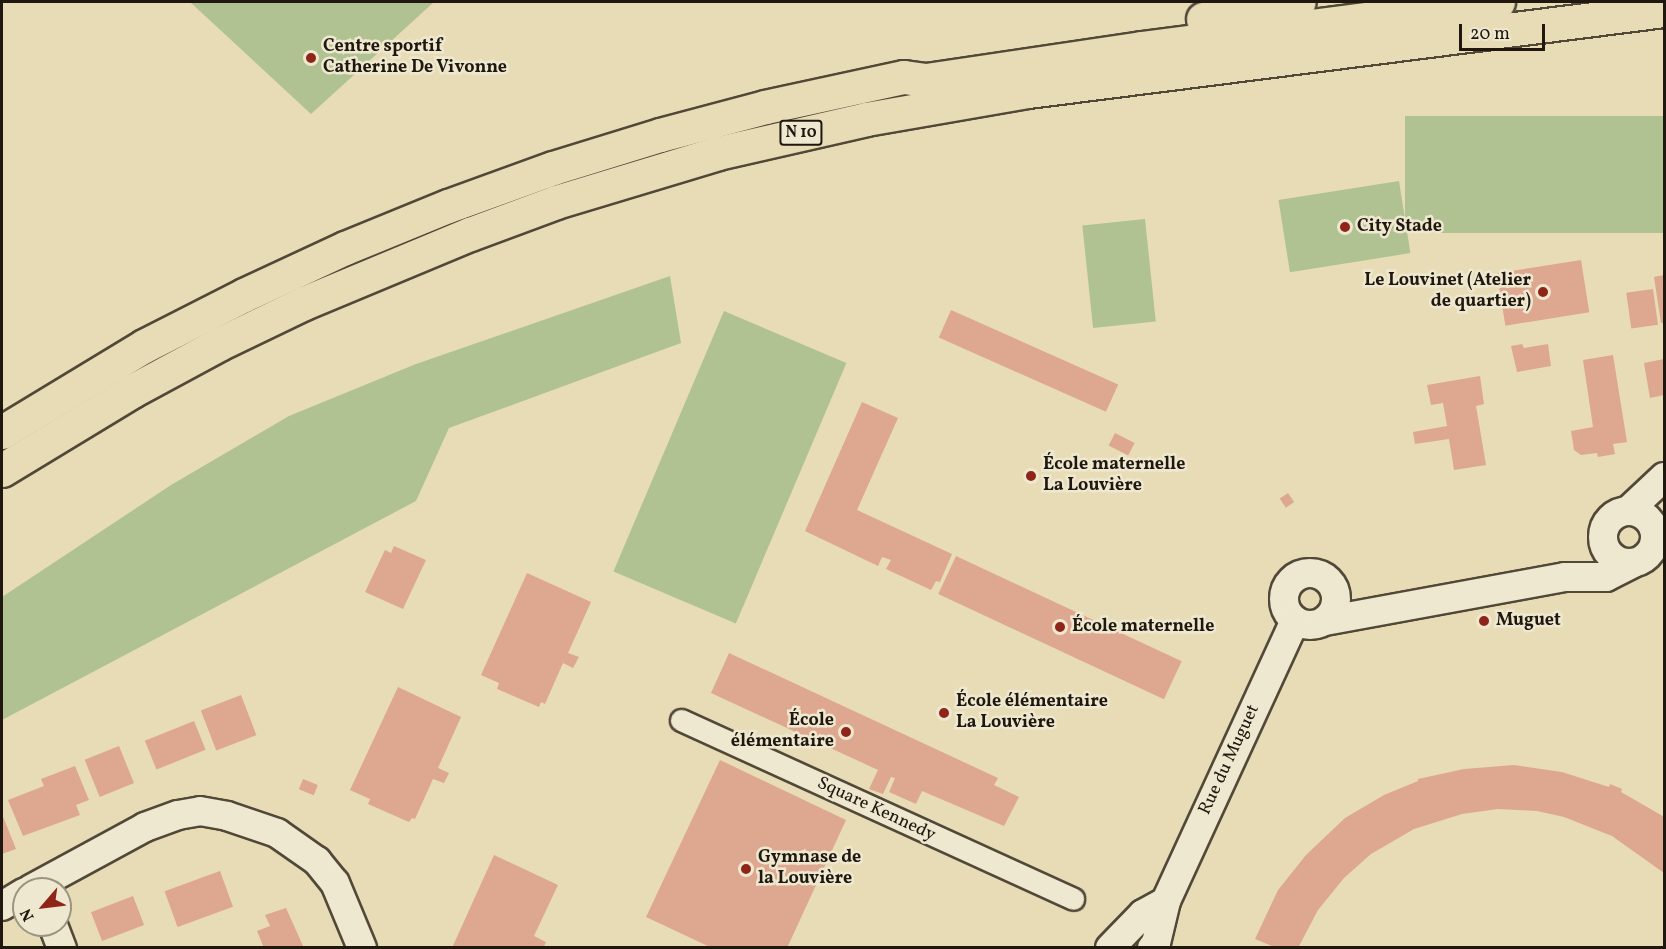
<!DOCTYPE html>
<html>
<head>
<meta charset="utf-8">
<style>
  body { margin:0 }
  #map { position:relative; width:1666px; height:949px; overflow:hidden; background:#e7dcb6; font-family:Vollkorn,serif }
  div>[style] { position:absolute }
  .green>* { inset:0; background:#b0c292; transform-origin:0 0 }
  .building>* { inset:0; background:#dea78f; transform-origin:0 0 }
  .roads { filter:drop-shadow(2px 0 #524838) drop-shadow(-2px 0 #524838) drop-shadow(0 2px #524838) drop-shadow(0 -2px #524838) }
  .pedestrian>* { height:21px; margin:-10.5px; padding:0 10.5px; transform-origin:10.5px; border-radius:10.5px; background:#efe8d0 }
  .minor>* { height:28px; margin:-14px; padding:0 14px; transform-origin:14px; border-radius:14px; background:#efe8d0 }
  .minor>.ring { margin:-14px; padding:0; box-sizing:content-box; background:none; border:28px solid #efe8d0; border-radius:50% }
  .primary>* { height:33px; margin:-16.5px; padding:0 16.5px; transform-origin:16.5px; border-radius:16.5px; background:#e7dcb6 }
  .dots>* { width:16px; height:16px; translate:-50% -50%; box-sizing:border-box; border:3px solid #efe8d0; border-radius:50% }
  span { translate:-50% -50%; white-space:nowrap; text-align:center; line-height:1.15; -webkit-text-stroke:5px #efe8d0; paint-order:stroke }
  .shield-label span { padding:2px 4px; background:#efe8d0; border:2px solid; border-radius:4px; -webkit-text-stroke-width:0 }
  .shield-label { font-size:16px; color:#20170e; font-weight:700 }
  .poi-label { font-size:18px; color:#20170e; font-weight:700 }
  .left { translate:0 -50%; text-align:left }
  .right { translate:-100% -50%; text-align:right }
  .street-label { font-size:18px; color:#20170e }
  .frame { position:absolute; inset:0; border:3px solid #20170e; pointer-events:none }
  .north { position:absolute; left:12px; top:877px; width:60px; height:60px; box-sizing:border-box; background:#efe8d0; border:2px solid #9c9482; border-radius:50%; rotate:242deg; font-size:16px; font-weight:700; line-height:24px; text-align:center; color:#20170e }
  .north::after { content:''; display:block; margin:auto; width:21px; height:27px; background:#8f2418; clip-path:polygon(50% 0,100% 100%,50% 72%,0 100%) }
  .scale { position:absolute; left:1459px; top:24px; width:86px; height:27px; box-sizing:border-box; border:3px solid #20170e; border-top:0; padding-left:8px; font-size:18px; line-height:21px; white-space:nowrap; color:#20170e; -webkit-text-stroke:4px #efe8d0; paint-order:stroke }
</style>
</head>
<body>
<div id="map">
  <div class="green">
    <i style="clip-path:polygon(190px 2px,434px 2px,311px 114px)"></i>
    <i style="left:1664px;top:116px;width:117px;height:259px;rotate:90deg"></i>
    <i style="left:1399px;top:181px;width:73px;height:122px;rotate:81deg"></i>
    <i style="left:1145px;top:219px;width:103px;height:63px;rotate:84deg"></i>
    <i style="clip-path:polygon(670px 276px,681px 343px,449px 428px,416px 501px,2px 720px,2px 597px,171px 485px,289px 416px,416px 364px)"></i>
    <i style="left:724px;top:311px;width:133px;height:283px;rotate:23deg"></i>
  </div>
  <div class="building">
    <i style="left:1581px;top:260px;width:53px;height:85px;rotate:81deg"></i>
    <i style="clip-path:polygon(1664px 275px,1664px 323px,1661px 323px,1654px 277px)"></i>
    <i style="left:1653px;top:289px;width:36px;height:27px;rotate:82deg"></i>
    <i style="left:951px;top:310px;width:183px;height:30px;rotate:24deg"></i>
    <i style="clip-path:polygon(1522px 344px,1524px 348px,1548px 344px,1551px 366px,1517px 372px,1511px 346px)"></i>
    <i style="clip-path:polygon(1613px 355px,1627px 442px,1613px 444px,1615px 454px,1598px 457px,1597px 453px,1581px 455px,1574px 450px,1571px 431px,1593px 427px,1583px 360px)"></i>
    <i style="clip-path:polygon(1664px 359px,1664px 395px,1650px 398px,1644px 363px)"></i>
    <i style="clip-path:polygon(1480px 376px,1484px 404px,1476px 406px,1486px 465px,1454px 470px,1449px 439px,1415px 444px,1413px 432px,1447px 426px,1443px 403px,1431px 405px,1427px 385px)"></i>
    <i style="clip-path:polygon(862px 402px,898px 418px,857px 510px,952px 554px,940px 582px,936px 581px,931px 590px,886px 569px,891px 560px,882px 557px,878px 566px,805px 531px)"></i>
    <i style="left:1115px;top:433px;width:22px;height:14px;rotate:27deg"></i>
    <i style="left:1288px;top:493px;width:11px;height:10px;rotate:56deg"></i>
    <i style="clip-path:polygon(394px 546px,426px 560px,403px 609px,365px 592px,385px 550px,391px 553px)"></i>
    <i style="left:956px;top:556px;width:249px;height:42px;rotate:25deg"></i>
    <i style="clip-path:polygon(527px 573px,591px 602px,568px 653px,579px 657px,573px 668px,563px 663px,545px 704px,541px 702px,539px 707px,497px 689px,499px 683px,481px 675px)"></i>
    <i style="clip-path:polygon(729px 653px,998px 778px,994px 785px,1019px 797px,1004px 826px,922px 791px,916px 804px,889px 792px,895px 778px,891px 777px,883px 794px,869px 789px,878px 770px,711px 693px)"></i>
    <i style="clip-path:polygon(398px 687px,461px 717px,438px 768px,449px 773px,444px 783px,433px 779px,415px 819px,412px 818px,409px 822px,368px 804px,370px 799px,350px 790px)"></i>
    <i style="left:241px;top:695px;width:43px;height:43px;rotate:69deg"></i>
    <i style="left:194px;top:721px;width:31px;height:53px;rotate:68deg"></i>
    <i style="left:119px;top:746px;width:40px;height:37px;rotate:68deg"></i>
    <i style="clip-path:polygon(720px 760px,846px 820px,787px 948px,712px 948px,646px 917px)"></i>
    <i style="clip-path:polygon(1514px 765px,1562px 772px,1609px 787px,1610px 784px,1622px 789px,1621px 792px,1661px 815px,1664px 817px,1664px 873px,1612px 836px,1564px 817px,1537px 811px,1498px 809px,1462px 814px,1414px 829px,1371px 854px,1344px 878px,1318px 910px,1298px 948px,1277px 948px,1255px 939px,1278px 890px,1306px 855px,1345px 818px,1384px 795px,1418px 781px,1418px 779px,1464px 769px)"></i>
    <i style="clip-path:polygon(75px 766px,89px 800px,76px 805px,80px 815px,23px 836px,8px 800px,44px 786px,41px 779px)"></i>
    <i style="left:303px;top:779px;width:16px;height:11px;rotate:22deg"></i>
    <i style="clip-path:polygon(2px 814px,16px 849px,2px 854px)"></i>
    <i style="clip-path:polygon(494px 855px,558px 885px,534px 936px,546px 942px,543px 948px,452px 948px)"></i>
    <i style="left:220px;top:871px;width:38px;height:59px;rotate:70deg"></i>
    <i style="left:133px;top:896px;width:31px;height:45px;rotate:69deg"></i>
    <i style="clip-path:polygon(286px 908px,304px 948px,264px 948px,257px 931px,270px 926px,265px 915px)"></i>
  </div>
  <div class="roads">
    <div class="pedestrian">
      <i style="left:681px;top:720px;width:431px;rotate:24.5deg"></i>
    </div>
    <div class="minor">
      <i style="left:1629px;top:510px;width:48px;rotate:-43.3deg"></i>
      <i class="ring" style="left:1603px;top:511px;width:24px;height:24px"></i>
      <i class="ring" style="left:1284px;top:573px;width:24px;height:24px"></i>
      <i style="left:1325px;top:621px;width:244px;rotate:-10.4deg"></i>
      <i style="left:1565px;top:577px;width:41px"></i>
      <i style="left:1606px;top:577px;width:31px;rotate:-27deg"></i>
      <i style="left:31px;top:889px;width:130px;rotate:-28.5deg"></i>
      <i style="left:145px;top:827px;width:35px;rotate:-20deg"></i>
      <i style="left:178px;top:815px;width:22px;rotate:-10deg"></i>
      <i style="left:200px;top:811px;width:27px;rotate:10deg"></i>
      <i style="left:227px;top:816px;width:53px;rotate:18.8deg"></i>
      <i style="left:277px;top:833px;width:49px;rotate:35deg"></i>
      <i style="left:317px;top:861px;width:28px;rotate:51deg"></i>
      <i style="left:335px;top:883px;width:70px;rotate:67.4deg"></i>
      <i style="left:2px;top:906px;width:26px;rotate:-31deg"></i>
      <i style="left:53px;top:925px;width:25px;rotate:69deg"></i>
      <i style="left:1110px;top:948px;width:47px;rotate:-45.9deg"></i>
      <i style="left:1143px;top:914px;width:26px;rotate:-29deg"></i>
      <i style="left:1152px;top:948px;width:6px;rotate:-51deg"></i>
      <i style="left:1156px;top:943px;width:43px;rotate:-76.6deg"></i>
      <i style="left:1166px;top:901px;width:308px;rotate:-65.3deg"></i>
    </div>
    <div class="primary">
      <i style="left:1203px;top:19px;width:97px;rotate:-10deg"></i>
      <i style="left:2px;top:432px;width:166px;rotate:-31.2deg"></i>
      <i style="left:144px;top:346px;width:112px;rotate:-27deg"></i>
      <i style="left:244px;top:295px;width:111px;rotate:-25deg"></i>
      <i style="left:345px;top:248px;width:111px;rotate:-22.2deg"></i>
      <i style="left:448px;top:206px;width:112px;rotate:-19.9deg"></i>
      <i style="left:553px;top:168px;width:112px;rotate:-17.1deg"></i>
      <i style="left:660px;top:135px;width:109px;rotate:-14.9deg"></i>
      <i style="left:765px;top:107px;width:142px;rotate:-12.2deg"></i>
      <i style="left:904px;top:77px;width:22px;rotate:8deg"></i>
      <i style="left:926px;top:80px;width:218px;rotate:-8.4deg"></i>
      <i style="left:1142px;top:48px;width:359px;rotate:-7.4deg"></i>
      <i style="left:2px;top:470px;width:152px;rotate:-31.3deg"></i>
      <i style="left:132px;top:391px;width:99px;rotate:-28.4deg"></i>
      <i style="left:219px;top:344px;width:94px;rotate:-25.8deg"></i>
      <i style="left:304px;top:303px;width:180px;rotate:-22.6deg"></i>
      <i style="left:470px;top:234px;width:92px;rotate:-20.4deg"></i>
      <i style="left:556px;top:202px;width:169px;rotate:-16.8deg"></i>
      <i style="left:718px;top:153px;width:152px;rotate:-12.9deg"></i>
      <i style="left:866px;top:119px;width:164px;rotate:-9.8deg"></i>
      <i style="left:1028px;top:91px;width:641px;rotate:-7.26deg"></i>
    </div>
  </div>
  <div class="dots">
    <i style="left:311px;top:58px;background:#8f2418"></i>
    <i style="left:1345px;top:227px;background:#8f2418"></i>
    <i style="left:1543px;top:292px;background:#8f2418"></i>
    <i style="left:1031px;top:476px;background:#8f2418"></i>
    <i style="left:1484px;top:621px;background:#8f2418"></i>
    <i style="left:1060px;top:627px;background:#8f2418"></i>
    <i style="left:944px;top:713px;background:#8f2418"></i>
    <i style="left:846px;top:732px;background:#8f2418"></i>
    <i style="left:746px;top:869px;background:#8f2418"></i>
  </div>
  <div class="shield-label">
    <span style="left:801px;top:133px">N 10</span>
  </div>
  <div class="poi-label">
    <span class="left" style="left:323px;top:58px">Centre sportif<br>Catherine De Vivonne</span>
    <span class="left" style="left:1357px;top:227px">City Stade</span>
    <span class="right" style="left:1531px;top:292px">Le Louvinet (Atelier<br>de quartier)</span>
    <span class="left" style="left:1043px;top:476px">École maternelle<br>La Louvière</span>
    <span class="left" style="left:1496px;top:621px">Muguet</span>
    <span class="left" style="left:1072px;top:627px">École maternelle</span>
    <span class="left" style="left:956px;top:713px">École élémentaire<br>La Louvière</span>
    <span class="right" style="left:834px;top:732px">École<br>élémentaire</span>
    <span class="left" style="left:758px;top:869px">Gymnase de<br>la Louvière</span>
  </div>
  <div class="street-label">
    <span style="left:1230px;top:760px;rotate:-65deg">Rue du Muguet</span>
    <span style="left:876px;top:810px;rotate:25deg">Square Kennedy</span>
  </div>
  <div class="frame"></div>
  <div class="north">N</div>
  <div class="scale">20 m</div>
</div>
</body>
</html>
